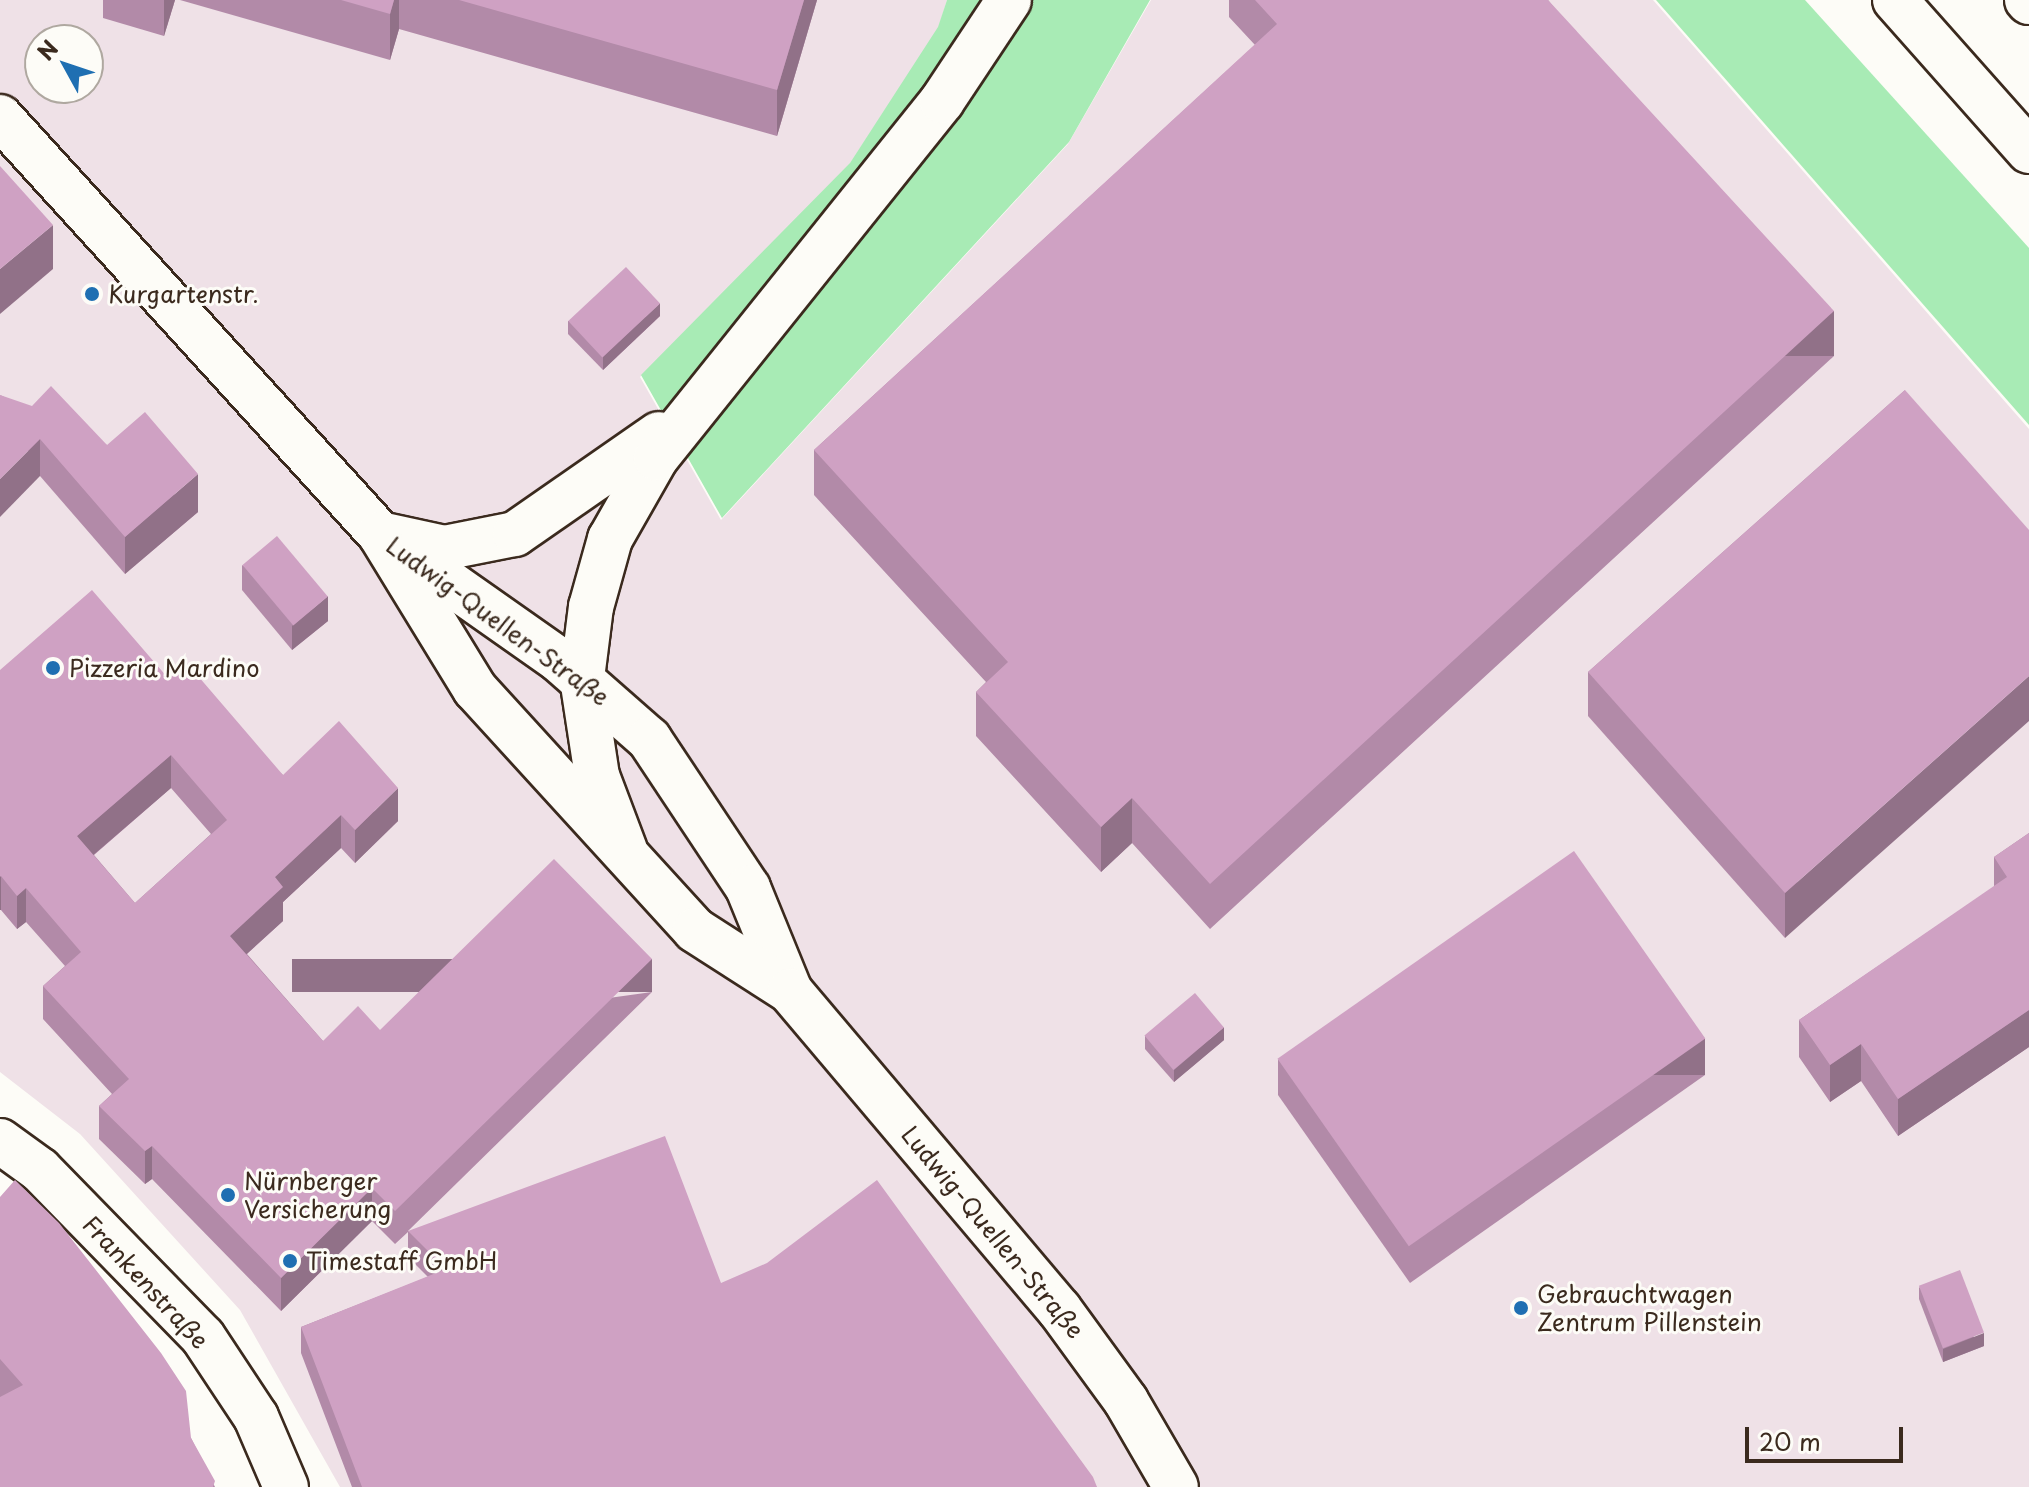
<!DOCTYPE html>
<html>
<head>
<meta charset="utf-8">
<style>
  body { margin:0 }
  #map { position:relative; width:2029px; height:1487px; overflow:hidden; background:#fdfcf7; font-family:"Playpen Sans",sans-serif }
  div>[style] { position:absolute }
  .built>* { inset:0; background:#efe1e7 }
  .green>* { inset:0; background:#a8ebb5 }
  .roads { filter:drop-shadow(2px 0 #3b2a1e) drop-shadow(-2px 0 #3b2a1e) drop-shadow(0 2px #3b2a1e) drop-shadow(0 -2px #3b2a1e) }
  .minor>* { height:44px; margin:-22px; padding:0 22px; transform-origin:22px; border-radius:22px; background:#fdfcf7 }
  .secondary>* { height:44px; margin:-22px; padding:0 22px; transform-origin:22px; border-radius:22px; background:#fdfcf7 }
  .trunk>* { height:44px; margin:-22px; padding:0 22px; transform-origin:22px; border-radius:22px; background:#fdfcf7 }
  .motorway>* { height:44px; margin:-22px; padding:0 22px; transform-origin:22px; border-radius:22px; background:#fdfcf7 }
  .wall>* { inset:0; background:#b28aa8 }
  .shaded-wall>* { inset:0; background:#917188; transform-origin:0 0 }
  .building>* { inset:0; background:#cfa1c3; transform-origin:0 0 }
  .dots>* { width:22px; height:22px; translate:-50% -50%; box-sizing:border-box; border:4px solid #fdfcf7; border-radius:50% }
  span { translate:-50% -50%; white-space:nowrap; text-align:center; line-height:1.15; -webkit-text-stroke:6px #fdfcf7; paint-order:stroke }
  .poi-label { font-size:24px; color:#3b2a1e }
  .left { translate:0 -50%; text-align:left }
  .street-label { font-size:24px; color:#3b2a1e }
  .north { position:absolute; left:24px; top:24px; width:80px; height:80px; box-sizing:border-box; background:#fdfcf7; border:2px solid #afa8a0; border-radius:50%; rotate:310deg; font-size:22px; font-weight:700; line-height:32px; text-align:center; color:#3b2a1e }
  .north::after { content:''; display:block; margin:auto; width:28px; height:36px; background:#1f6fb2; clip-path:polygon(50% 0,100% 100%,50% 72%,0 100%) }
  .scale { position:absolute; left:1745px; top:1427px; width:158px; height:36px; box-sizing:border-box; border:4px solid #3b2a1e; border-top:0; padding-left:10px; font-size:24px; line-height:28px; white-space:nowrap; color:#3b2a1e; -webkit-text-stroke:6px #fdfcf7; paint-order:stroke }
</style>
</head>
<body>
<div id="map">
  <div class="built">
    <i style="clip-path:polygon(evenodd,0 0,947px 0,938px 29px,849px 165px,640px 377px,721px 520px,1068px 144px,1151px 0,1653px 0,2029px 429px,2029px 1487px,340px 1487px,240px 1310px,80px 1134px,0 1072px,0 0,40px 40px,88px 40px,88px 88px,40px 88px,40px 40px)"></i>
  </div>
  <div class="green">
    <i style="clip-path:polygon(947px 0,1150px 0,1069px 142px,722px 518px,641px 375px,850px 163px,938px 27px)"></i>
    <i style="clip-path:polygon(1656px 0,1805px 0,2029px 248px,2029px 425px)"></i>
  </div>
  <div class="roads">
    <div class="minor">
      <i style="left:0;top:1141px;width:49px;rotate:35.9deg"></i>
      <i style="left:40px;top:1170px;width:233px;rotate:45.7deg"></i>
      <i style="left:203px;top:1337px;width:96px;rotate:56.5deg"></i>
      <i style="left:256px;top:1417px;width:76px;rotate:66.8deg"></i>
    </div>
    <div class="secondary">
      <i style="left:0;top:117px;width:564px;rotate:47.66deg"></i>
      <i style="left:380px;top:534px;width:219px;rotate:35.1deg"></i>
      <i style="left:559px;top:660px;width:120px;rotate:41.3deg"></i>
      <i style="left:649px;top:739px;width:179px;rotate:56.4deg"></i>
      <i style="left:748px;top:888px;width:111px;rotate:67.8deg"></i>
      <i style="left:380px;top:534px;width:182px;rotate:58.5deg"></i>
      <i style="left:475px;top:689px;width:326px;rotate:47.6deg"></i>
      <i style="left:695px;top:930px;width:113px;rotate:32.7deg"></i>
      <i style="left:790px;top:991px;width:417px;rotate:49.8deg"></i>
      <i style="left:1059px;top:1309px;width:114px;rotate:53.9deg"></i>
      <i style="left:1126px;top:1401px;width:99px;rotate:59.8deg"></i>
    </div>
    <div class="trunk">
      <i style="left:1895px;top:0;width:202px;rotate:48.4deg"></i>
      <i style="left:2027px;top:0;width:3px;rotate:45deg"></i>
    </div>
    <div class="motorway">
      <i style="left:380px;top:534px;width:66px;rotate:12.3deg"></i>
      <i style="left:444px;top:548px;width:72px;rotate:-11.2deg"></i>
      <i style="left:515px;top:534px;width:175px;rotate:-34.8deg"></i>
      <i style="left:625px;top:850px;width:79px;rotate:-110.7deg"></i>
      <i style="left:597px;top:776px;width:99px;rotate:-98.7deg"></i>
      <i style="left:582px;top:678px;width:72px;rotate:-82.8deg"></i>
      <i style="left:591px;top:607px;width:71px;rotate:-74.4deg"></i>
      <i style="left:610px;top:539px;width:93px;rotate:-60.4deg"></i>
      <i style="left:656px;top:458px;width:457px;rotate:-51.3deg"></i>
      <i style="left:942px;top:101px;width:121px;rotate:-56.4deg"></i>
    </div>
  </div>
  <div class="wall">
    <i style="clip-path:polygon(103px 0,175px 0,164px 36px,103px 18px)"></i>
    <i style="clip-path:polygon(180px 0,817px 0,777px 136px,399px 29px,390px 60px)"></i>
    <i style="clip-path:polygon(1229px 0,1548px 0,1834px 356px,1210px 929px,1132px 843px,1101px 872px,976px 736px,976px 692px,986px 682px,814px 495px,814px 450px,1255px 45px,1229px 17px)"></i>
    <i style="clip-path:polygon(660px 316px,603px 370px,568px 334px,568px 321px)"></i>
    <i style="clip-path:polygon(1905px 390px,1785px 938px,1588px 716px,1588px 672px)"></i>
    <i style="clip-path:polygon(0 395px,107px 445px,198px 512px,125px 574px,40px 476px)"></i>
    <i style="clip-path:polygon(242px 565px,328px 621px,292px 650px,242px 590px)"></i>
    <i style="clip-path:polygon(evenodd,0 670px,168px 678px,283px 775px,398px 821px,355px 863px,341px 848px,283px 902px,283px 921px,247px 954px,323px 1041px,380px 1030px,652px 992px,408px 1231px,721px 1283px,1097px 1487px,352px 1487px,301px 1353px,301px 1327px,428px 1277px,408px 1257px,408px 1232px,395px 1244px,372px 1221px,281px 1311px,152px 1179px,145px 1184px,99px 1139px,99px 1106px,112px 1094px,43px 1019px,43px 986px,65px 966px,26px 922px,17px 929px,1px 910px,0 910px,0 670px,171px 788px,211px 834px,135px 903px,94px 855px,171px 788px)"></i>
    <i style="clip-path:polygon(2029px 833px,2029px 1047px,1898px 1136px,1861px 1081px,1830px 1102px,1799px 1057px,1799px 1020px,1994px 887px,1994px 857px)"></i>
    <i style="clip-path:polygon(1145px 1036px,1224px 1040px,1174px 1082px,1145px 1049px)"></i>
    <i style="clip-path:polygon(1278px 1060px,1705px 1075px,1410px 1283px,1278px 1095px)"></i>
    <i style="clip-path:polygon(0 1197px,191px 1438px,215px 1487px,0 1487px)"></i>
    <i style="clip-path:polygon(1919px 1287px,1984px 1346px,1943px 1362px,1919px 1299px)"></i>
  </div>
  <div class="shaded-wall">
    <i style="clip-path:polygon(164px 0,175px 0,164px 36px)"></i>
    <i style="clip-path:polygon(394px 0,399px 0,399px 29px,390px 60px,390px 14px)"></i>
    <i style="clip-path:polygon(804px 0,817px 0,777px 136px,777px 90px)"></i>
    <i style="clip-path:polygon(53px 225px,53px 269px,0 314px,0 269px)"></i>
    <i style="clip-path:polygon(660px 303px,660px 316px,603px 370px,603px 357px)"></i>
    <i style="left:1834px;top:311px;width:45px;height:847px;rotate:90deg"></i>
    <i style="clip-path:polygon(40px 439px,40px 476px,0 517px,0 479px)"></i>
    <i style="clip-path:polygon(198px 474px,198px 512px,125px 574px,125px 537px)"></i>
    <i style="clip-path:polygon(328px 596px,328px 621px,292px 650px,292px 626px)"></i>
    <i style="clip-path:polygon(2029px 676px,2029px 721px,1785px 938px,1785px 893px)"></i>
    <i style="clip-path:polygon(171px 755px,171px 788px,77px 869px,77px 836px)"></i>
    <i style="clip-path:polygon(398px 788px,398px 821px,355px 863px,355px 830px)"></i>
    <i style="clip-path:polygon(1132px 798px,1132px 843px,1101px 872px,1101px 827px)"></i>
    <i style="clip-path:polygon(341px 815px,341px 848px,283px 902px,283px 921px,230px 969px,230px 936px,275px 877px)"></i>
    <i style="left:1px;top:876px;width:34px;height:1px;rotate:90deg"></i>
    <i style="clip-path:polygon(26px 888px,26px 922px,17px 929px,17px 896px)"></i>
    <i style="left:652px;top:959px;width:33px;height:360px;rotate:90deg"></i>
    <i style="clip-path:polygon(2029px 1010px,2029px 1047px,1898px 1136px,1898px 1099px)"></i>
    <i style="clip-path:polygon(1224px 1027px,1224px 1040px,1174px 1082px,1174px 1070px)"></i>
    <i style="left:1705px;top:1039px;width:36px;height:362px;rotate:90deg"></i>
    <i style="clip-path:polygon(1861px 1044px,1861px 1081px,1830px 1102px,1830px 1065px)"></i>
    <i style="clip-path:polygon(152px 1146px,152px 1179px,145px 1184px,145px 1151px)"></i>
    <i style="clip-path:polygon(372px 1188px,372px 1221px,281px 1311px,281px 1278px)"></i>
    <i style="clip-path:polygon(1984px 1333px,1984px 1346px,1943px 1362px,1943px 1349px)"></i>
  </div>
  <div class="building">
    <i style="clip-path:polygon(341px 0,394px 0,390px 14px)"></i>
    <i style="clip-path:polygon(459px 0,804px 0,777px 90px)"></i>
    <i style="clip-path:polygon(1255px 0,1548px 0,1834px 311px,1210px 884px,1132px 798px,1101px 827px,976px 692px,1008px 662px,814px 450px,1277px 24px)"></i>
    <i style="clip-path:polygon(0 166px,53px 225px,0 269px)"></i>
    <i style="left:626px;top:267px;width:50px;height:79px;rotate:47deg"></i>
    <i style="clip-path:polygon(51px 386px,107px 445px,145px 412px,198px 474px,125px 537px,40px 439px,0 479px,0 395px,32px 406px)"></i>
    <i style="clip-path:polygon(1905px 390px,2029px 530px,2029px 676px,1785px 893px,1588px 672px)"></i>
    <i style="left:277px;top:536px;width:79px;height:45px;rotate:50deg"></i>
    <i style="clip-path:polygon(evenodd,92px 590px,168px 678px,186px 662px,283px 775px,339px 721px,398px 788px,355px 830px,341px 815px,275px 877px,283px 887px,230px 936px,323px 1041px,358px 1006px,380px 1030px,554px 859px,652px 959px,395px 1211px,372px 1188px,281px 1278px,152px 1146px,145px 1151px,99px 1106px,129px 1079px,43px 986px,81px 952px,26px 888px,17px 896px,1px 876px,0 877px,0 670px,92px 590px,171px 755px,227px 820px,135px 903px,77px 836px,171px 755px)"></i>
    <i style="clip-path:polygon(2029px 833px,2029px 1010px,1898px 1099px,1861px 1044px,1830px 1065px,1799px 1020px,2007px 877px,1994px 857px)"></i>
    <i style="left:1574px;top:851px;width:229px;height:362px;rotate:55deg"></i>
    <i style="left:1195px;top:993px;width:45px;height:66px;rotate:50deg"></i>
    <i style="clip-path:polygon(665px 1136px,721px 1283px,767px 1263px,877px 1180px,1093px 1477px,1097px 1487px,362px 1487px,301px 1327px,446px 1269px,408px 1231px)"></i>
    <i style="clip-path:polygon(15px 1180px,59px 1223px,161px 1353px,186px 1391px,191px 1438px,215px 1481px,213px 1487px,0 1487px,0 1397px,23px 1385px,0 1359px,0 1197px)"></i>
    <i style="left:1960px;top:1270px;width:67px;height:44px;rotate:69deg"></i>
  </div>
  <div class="dots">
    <i style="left:92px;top:294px;background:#1f6fb2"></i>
    <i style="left:53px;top:668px;background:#1f6fb2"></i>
    <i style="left:228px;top:1195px;background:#1f6fb2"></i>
    <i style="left:290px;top:1261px;background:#1f6fb2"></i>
    <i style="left:1521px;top:1308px;background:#1f6fb2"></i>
  </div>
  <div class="poi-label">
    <span class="left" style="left:108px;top:294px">Kurgartenstr.</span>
    <span class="left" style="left:69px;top:668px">Pizzeria Mardino</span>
    <span class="left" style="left:244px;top:1195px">Nürnberger<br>Versicherung</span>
    <span class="left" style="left:306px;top:1261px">Timestaff GmbH</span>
    <span class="left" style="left:1537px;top:1308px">Gebrauchtwagen<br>Zentrum Pillenstein</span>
  </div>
  <div class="street-label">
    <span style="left:498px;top:621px;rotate:36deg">Ludwig-Quellen-Straße</span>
    <span style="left:993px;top:1232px;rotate:50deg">Ludwig-Quellen-Straße</span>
    <span style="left:146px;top:1282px;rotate:47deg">Frankenstraße</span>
  </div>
  <div class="north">N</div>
  <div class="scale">20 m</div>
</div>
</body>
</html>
